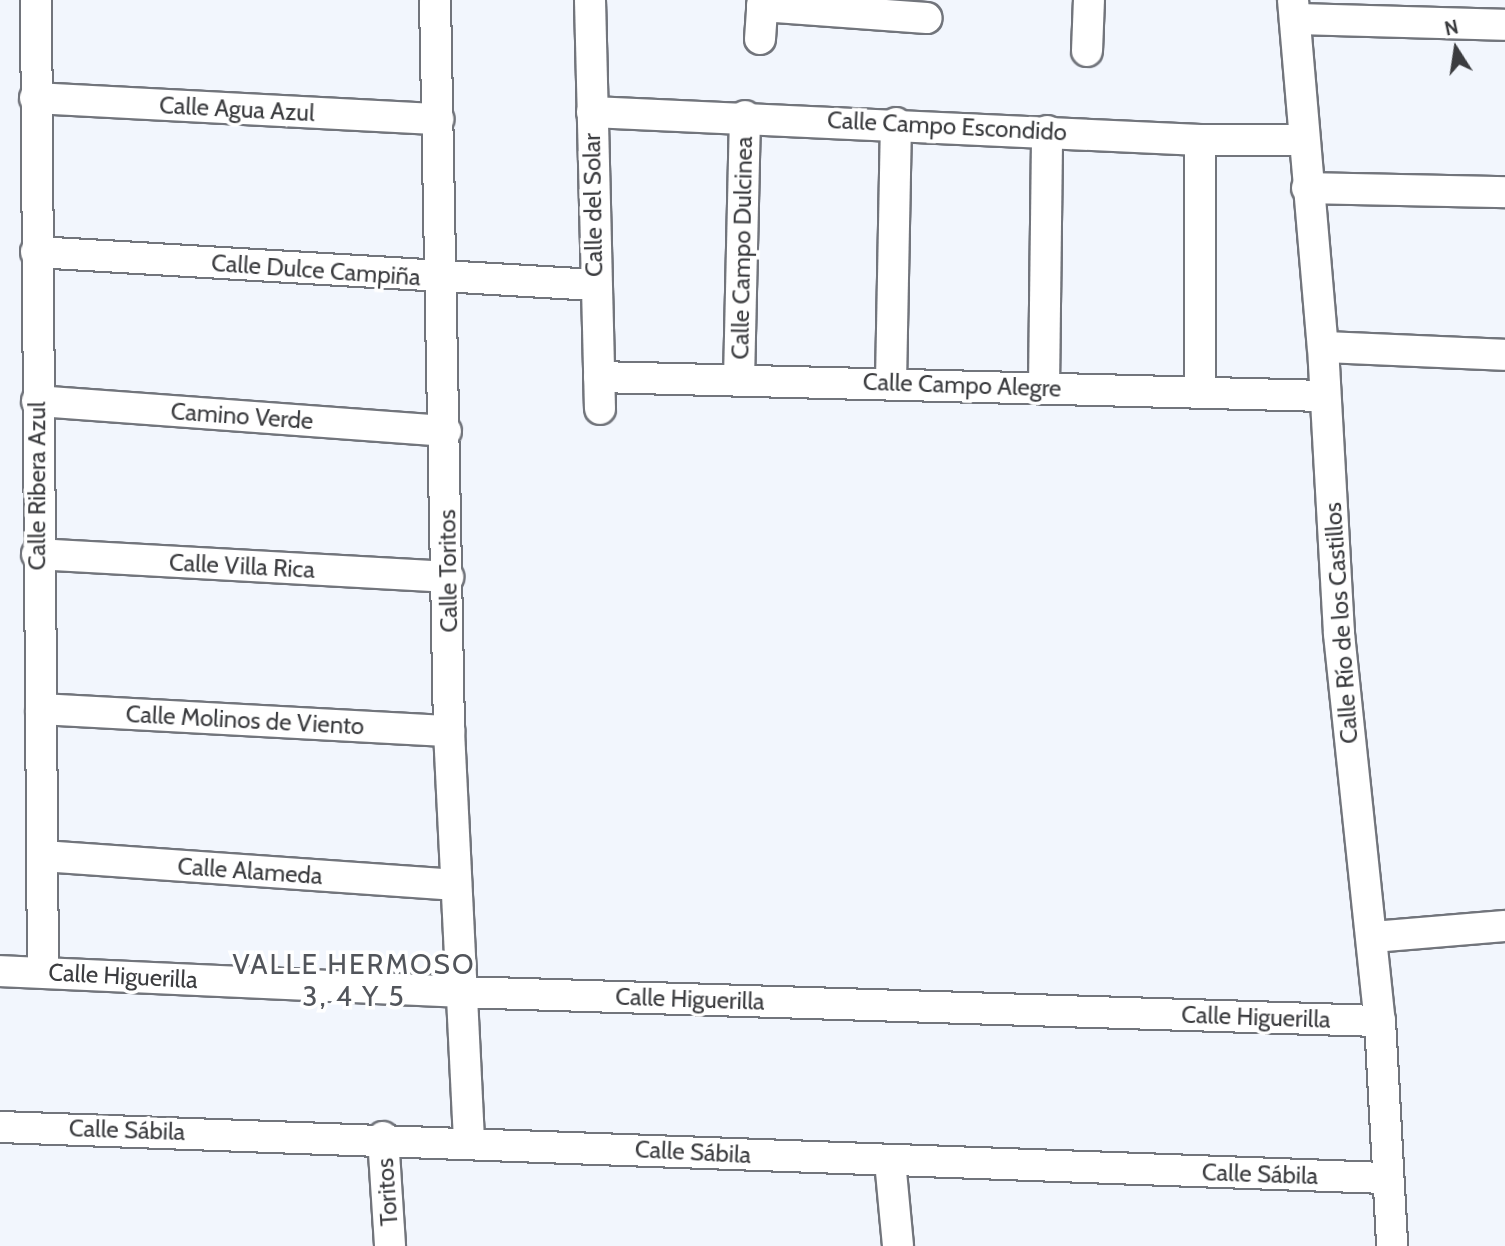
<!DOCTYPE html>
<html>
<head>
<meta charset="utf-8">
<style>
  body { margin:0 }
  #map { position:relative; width:1505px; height:1246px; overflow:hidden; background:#f2f6fd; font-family:Cabin,sans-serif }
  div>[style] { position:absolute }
  .roads { filter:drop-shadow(2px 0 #72757c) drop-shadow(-2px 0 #72757c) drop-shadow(0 2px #72757c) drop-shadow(0 -2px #72757c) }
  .street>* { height:30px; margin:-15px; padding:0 15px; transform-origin:15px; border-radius:15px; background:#fff }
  span { translate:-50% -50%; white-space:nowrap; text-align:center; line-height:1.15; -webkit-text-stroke:7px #fff; paint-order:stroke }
  .street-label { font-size:24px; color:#3b3c3f }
  .quarter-label { font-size:28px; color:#52555b; letter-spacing:2px }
  .north { position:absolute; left:1421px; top:14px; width:70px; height:70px; -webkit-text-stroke:5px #fff; paint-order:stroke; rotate:348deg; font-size:19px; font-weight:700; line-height:28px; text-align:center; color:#3b3c3f }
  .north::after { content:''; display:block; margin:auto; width:24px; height:32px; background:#3b3c3f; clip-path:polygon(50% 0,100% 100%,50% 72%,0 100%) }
</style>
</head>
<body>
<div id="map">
  <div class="roads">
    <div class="street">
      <i style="left:36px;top:0;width:972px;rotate:89.59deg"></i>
      <i style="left:435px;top:0;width:731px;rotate:88.9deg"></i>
      <i style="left:449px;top:731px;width:411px;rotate:87.2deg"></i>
      <i style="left:590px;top:0;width:409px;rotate:88.6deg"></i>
      <i style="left:1293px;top:0;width:348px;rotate:85.1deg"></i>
      <i style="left:1323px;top:347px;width:287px;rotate:86.8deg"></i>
      <i style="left:1339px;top:634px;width:389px;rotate:84deg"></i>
      <i style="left:1380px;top:1021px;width:225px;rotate:86.9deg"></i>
      <i style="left:762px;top:6px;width:165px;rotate:4.2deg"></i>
      <i style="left:1295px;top:19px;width:210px;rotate:1.6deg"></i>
      <i style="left:760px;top:39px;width:39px;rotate:-86deg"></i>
      <i style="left:1087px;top:51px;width:51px;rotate:-87.8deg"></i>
      <i style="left:35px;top:98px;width:404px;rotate:3deg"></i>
      <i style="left:592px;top:112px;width:609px;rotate:2.64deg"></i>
      <i style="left:1200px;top:140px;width:102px"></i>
      <i style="left:1307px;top:188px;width:198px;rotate:1.2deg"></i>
      <i style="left:36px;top:252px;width:560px;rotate:3.38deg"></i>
      <i style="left:1323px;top:347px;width:182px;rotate:2.5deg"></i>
      <i style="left:599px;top:377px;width:726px;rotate:1.5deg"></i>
      <i style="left:739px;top:380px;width:264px;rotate:-88.7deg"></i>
      <i style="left:891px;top:382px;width:259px;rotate:-88.9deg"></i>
      <i style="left:1044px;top:387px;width:256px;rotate:-89.3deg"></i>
      <i style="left:1200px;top:391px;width:251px;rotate:-90deg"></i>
      <i style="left:37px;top:401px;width:410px;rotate:4.2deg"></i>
      <i style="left:37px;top:554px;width:412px;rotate:3.2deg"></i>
      <i style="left:41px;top:709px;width:409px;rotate:3.1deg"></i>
      <i style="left:43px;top:856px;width:414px;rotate:4deg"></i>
      <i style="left:1373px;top:937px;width:132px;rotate:-4.8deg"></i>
      <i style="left:0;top:971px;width:460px;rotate:2.6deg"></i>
      <i style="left:460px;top:992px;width:920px;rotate:1.81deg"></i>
      <i style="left:0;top:1127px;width:1388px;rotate:2.11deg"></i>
      <i style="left:383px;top:1137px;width:109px;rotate:86.3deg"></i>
      <i style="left:890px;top:1161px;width:85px;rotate:84.6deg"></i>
    </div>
  </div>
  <div class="street-label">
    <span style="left:237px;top:109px;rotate:3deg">Calle Agua Azul</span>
    <span style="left:947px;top:126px;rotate:3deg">Calle Campo Escondido</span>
    <span style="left:593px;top:205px;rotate:-91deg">Calle del Solar</span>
    <span style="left:742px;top:248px;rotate:-89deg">Calle Campo Dulcinea</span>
    <span style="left:316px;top:270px;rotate:4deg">Calle Dulce Campiña</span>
    <span style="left:962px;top:385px;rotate:2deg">Calle Campo Alegre</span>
    <span style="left:242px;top:416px;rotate:4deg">Camino Verde</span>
    <span style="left:37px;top:486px;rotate:-90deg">Calle Ribera Azul</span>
    <span style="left:242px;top:566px;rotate:3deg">Calle Villa Rica</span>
    <span style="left:448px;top:571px;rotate:-91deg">Calle Toritos</span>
    <span style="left:1341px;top:623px;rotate:-94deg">Calle Río de los Castillos</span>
    <span style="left:245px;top:720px;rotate:3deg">Calle Molinos de Viento</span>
    <span style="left:250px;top:871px;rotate:4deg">Calle Alameda</span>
    <span style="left:123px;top:976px;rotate:3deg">Calle Higuerilla</span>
    <span style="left:690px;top:999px;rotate:2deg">Calle Higuerilla</span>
    <span style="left:1256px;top:1017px;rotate:2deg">Calle Higuerilla</span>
    <span style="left:127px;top:1130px;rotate:2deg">Calle Sábila</span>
    <span style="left:693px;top:1152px;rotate:3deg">Calle Sábila</span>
    <span style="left:1260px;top:1174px;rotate:2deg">Calle Sábila</span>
    <span style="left:387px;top:1192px;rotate:-94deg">Toritos</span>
  </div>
  <div class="quarter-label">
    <span style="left:354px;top:980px">VALLE HERMOSO<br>3, 4 Y 5</span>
  </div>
  <div class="north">N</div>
</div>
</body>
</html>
